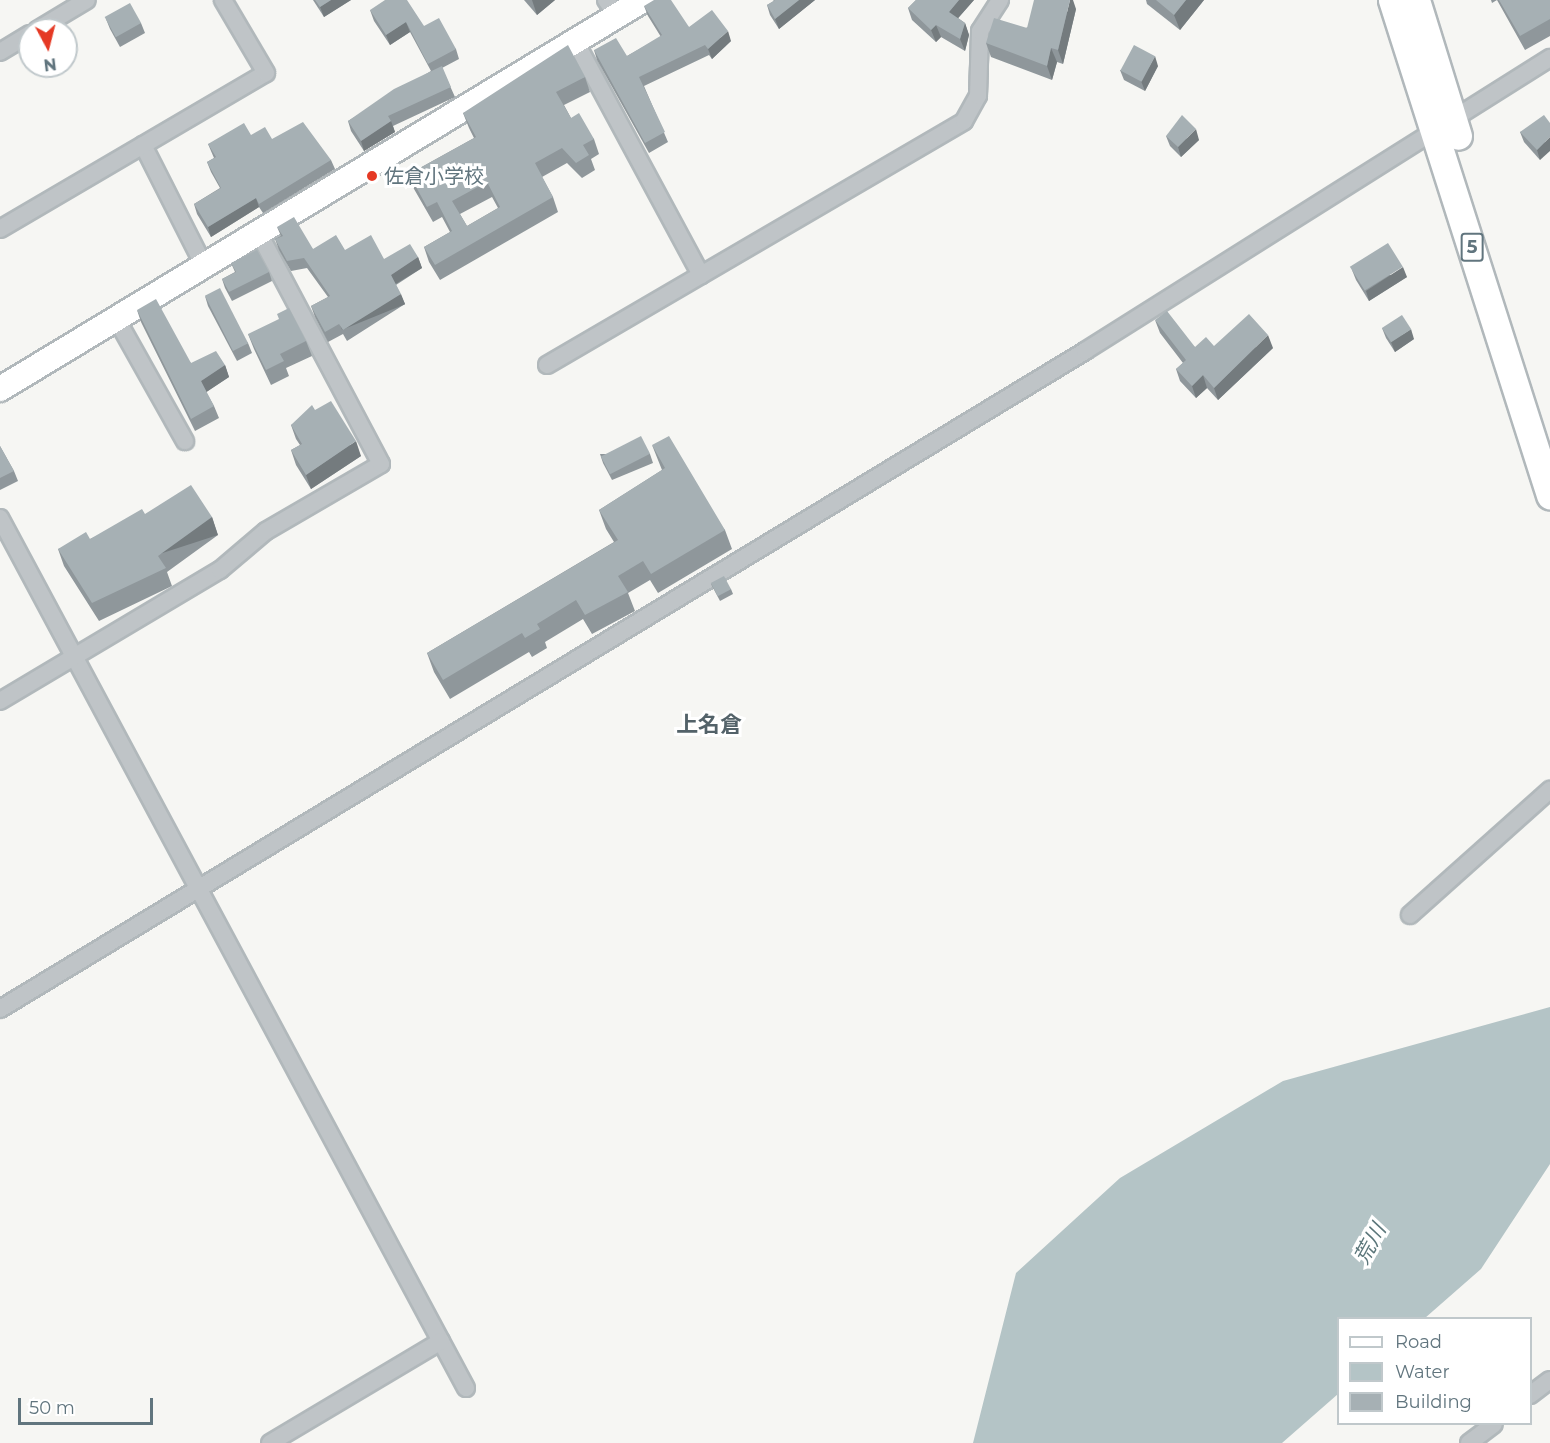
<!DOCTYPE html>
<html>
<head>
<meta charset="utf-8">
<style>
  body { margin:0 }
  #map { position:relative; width:1550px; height:1443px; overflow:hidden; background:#f6f6f3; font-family:Montserrat,"Noto Sans JP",sans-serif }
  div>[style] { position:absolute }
  .water>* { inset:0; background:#b4c4c6 }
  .roads { filter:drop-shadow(2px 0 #b1b8bb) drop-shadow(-2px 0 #b1b8bb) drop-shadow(0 2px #b1b8bb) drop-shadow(0 -2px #b1b8bb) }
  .street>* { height:16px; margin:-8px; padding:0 8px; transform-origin:8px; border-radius:8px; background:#bfc4c7 }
  .secondary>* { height:24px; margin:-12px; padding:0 12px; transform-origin:12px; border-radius:12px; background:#fff }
  .primary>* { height:27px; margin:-13.5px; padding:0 13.5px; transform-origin:13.5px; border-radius:13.5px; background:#fff }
  .wall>* { inset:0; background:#8f979b }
  .shaded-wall>* { inset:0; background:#747b7e; transform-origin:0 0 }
  .building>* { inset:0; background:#a6b0b4; transform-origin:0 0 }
  .dots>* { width:16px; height:16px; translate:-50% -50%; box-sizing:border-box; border:3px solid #fff; border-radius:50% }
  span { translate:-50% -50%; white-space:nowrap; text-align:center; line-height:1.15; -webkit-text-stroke:6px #fff; paint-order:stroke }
  .shield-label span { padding:2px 4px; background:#fff; border:2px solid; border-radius:4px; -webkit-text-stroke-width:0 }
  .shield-label { font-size:18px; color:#61757e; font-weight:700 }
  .poi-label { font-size:20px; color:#61757e }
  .left { translate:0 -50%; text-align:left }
  .water-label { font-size:21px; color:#5b767a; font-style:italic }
  .quarter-label { font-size:22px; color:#536269; font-weight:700 }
  .legend { position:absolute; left:1337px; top:1317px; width:195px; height:108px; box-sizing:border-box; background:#fff; border:2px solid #c0c8cb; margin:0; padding:8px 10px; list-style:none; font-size:18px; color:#61757e }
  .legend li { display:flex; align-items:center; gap:12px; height:30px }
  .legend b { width:30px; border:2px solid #c0c8cb }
  .north { position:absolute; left:18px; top:18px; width:60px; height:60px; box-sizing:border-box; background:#fff; border:2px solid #c0c8cb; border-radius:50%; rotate:173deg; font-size:16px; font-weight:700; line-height:24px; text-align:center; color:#61757e }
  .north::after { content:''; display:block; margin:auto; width:21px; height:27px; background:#e53924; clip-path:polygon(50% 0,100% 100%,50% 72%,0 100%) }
  .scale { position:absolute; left:18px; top:1398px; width:135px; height:27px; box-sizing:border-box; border:3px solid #61757e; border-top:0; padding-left:8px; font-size:18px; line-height:21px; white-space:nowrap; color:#61757e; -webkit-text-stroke:4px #fff; paint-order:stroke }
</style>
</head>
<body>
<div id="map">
  <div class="water">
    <i style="clip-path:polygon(1550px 1007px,1550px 1164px,1481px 1269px,1425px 1318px,1338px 1318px,1338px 1394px,1282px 1443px,973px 1443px,1016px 1273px,1120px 1178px,1283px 1081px)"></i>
  </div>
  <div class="roads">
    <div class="street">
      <i style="left:606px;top:0;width:19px;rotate:55deg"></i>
      <i style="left:37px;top:30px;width:58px;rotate:-31deg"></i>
      <i style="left:575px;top:41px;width:266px;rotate:61.7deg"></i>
      <i style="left:0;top:52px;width:35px;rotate:-31deg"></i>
      <i style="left:143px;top:145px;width:138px;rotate:63.2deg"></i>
      <i style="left:0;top:229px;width:308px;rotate:-30.4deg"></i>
      <i style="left:266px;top:73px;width:85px;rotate:-120.5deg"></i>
      <i style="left:117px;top:320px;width:139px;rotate:60.7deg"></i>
      <i style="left:547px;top:365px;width:483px;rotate:-30.3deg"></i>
      <i style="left:964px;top:121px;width:29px;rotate:-61deg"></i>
      <i style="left:978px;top:96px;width:65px;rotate:-88.2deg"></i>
      <i style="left:980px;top:31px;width:37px;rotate:-57deg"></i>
      <i style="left:0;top:518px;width:987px;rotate:61.83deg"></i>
      <i style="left:0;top:701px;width:256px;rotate:-30.8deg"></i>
      <i style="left:220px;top:570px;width:60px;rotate:-40.3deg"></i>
      <i style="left:266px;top:531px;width:133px;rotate:-30.2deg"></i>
      <i style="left:381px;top:464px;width:260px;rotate:-117.9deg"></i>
      <i style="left:1410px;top:915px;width:188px;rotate:-41.8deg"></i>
      <i style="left:0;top:1009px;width:1269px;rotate:-31.23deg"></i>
      <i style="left:1085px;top:351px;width:550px;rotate:-32.22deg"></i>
      <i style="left:1530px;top:1395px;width:25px;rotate:-37deg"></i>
      <i style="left:270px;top:1443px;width:199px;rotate:-30.8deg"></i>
      <i style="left:1469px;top:1443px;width:31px;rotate:-37deg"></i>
    </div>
    <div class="secondary">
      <i style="left:0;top:389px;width:752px;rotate:-31.17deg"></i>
    </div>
    <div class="primary">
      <i style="left:1392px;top:0;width:520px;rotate:72.3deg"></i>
      <i style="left:1416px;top:0;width:142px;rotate:72.8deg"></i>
    </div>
  </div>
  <div class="wall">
    <i style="clip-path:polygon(313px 0,351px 0,324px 17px)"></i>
    <i style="clip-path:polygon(524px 0,555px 0,537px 15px)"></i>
    <i style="clip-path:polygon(773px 0,815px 0,779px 29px,770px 15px,767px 5px,774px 1px)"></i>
    <i style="clip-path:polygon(916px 0,974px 0,958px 18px,965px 23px,969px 35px,965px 51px,941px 37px,936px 42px,912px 20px,908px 8px)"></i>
    <i style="clip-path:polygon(1146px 0,1204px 0,1180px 30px,1147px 4px)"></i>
    <i style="clip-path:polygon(1491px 0,1550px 0,1550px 36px,1525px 50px,1497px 0,1492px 3px)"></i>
    <i style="clip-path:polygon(644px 6px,689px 27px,731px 41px,712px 59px,709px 55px,644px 86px,668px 142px,649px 153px,597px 60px,594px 50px,627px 56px,661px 37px,648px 16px)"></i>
    <i style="clip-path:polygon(1076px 9px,1063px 64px,1057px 62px,1052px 80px,991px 57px,986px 43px)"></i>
    <i style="clip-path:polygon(370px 10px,424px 26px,456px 49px,459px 59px,442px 68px,455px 97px,393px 126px,395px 132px,364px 151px,351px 131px,348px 121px,431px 71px,410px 32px,390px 45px,374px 21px)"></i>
    <i style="clip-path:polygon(106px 19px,141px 23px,145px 33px,120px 47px,110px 29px)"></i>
    <i style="clip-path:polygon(1158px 66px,1145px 91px,1124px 80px,1120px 70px)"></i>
    <i style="clip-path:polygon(evenodd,585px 77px,590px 92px,564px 105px,571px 118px,594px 139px,599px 154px,591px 159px,595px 170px,582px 178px,567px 163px,542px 177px,553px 197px,558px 212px,440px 280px,429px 262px,424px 247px,450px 232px,442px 217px,433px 222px,414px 189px,409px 174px,474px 138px,469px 128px,463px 113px,585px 77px,492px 197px,498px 208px,467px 226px,460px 214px,492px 197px)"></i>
    <i style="clip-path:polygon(1550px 123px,1540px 160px,1524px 142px,1520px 132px)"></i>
    <i style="clip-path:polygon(251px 135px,272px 139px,331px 160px,335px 169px,263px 213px,259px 207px,211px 237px,197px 214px,194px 204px,220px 188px,211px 172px,207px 162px,214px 158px,208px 144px)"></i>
    <i style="clip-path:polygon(1166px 136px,1199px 140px,1181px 157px,1170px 146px)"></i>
    <i style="clip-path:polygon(277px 227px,313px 249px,345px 250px,384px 259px,418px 257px,422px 268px,396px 285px,405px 304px,347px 341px,343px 334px,328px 342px,315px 317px,311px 306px,328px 297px,307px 268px,291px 271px,279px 250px,275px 239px,281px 236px)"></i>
    <i style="clip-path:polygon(231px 263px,269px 272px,272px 281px,232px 301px,225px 288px,222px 279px,235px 272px)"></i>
    <i style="clip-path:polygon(1352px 270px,1407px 277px,1369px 301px,1356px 280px)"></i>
    <i style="clip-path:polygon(205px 296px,248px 343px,252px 353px,237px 361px,208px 306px)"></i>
    <i style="clip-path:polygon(137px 310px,191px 363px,225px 365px,229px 377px,206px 392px,214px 406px,219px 418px,195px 431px,141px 322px)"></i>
    <i style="clip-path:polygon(1155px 320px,1195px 347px,1214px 346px,1273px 348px,1218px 400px,1207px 388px,1196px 398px,1180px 381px,1176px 369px,1183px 363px,1160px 333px)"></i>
    <i style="clip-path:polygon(1382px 328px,1414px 339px,1395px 352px,1386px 338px)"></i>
    <i style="clip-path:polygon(248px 334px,306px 341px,312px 356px,286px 368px,289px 376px,271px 385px,254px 349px)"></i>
    <i style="clip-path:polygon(315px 410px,361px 456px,311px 489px,296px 465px,291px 450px,300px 445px,296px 439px,291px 425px)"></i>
    <i style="clip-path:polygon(652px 445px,725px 530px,732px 549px,658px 593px,650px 580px,628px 593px,635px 611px,592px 634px,583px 619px,545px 642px,547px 648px,532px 657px,529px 652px,450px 699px,434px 672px,427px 653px,614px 542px,606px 529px,599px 510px,662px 470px)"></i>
    <i style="clip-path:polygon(0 446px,14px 471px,18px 481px,0 490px)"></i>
    <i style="clip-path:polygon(600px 454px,650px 454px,653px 463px,612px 480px,603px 463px)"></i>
    <i style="clip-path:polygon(145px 514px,212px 517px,218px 535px,167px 572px,172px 586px,99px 621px,64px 566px,58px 549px,90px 539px)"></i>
    <i style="clip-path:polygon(711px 584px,731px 589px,733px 594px,720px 601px)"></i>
  </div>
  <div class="shaded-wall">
    <i style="clip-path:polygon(331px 0,351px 0,324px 17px,320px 7px)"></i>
    <i style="clip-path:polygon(532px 0,555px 0,537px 15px)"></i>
    <i style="clip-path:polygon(799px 0,815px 0,779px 29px,775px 19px)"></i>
    <i style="clip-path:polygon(959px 0,974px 0,953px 24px,949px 12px)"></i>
    <i style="clip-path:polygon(1070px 0,1073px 0,1076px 9px,1063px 64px,1058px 50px)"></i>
    <i style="clip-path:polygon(1186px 0,1204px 0,1180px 30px,1174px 15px)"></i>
    <i style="clip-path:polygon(406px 22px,410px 32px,390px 45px,386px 35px)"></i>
    <i style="clip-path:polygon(965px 23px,969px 35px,965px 51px,960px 39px)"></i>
    <i style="clip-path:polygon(936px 25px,941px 37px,936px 42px,931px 30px)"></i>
    <i style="clip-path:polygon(728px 31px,731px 41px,712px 59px,708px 49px)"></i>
    <i style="clip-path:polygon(1051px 48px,1057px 62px,1052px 80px,1047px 66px)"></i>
    <i style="clip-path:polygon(1155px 56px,1158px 66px,1145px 91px,1141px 81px)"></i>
    <i style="clip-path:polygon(391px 121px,395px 132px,364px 151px,361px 141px)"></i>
    <i style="clip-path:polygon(1196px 129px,1199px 140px,1181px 157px,1178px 147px)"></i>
    <i style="clip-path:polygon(1550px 137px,1550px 151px,1540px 160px,1537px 150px)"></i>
    <i style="clip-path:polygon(256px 198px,259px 207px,211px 237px,208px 227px)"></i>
    <i style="clip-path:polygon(418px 257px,422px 268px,394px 285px,391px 275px)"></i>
    <i style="clip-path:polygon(1403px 267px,1407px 277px,1369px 301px,1366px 291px)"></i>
    <i style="left:401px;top:294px;width:11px;height:68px;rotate:68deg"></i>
    <i style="clip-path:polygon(1411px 329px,1414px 339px,1395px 352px,1391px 342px)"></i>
    <i style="clip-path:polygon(1268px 335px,1273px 348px,1218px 400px,1214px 388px)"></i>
    <i style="clip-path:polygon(225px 365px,229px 377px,205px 393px,201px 381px)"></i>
    <i style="clip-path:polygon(1203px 375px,1207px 388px,1196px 398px,1192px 386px)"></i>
    <i style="clip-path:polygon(356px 441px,361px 456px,311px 489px,306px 475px)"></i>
    <i style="left:212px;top:517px;width:19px;height:67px;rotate:72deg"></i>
  </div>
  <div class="building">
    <i style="clip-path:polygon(315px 0,331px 0,320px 7px)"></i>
    <i style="clip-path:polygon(385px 0,407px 0,424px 26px,439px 18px,456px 49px,428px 64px,406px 22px,386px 35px,370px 10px)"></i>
    <i style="clip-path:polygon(654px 0,671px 0,689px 27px,712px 10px,728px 31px,708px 49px,705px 45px,639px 77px,665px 132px,645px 143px,594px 50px,616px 38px,627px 56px,662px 35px,644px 6px)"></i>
    <i style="clip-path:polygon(775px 0,799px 0,775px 19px,767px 5px)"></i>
    <i style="clip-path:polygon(916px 0,959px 0,949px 12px,965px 23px,960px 39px,936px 25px,931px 30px,908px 8px)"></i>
    <i style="clip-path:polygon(1034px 0,1070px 0,1058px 50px,1051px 48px,1047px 66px,986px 43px,994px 18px,1027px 28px)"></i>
    <i style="clip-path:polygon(1156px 0,1186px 0,1174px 15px)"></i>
    <i style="clip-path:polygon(1499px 0,1550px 0,1550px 19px,1520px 36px)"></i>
    <i style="left:130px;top:3px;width:23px;height:29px;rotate:61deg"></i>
    <i style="clip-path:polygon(evenodd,568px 45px,585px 77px,556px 92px,571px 118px,579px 113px,594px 139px,583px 145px,589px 155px,576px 163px,562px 148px,535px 163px,553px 197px,435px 265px,424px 247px,452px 231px,437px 202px,427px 207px,409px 174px,476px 137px,463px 113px,568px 45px,487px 182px,500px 207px,467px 226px,452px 201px,487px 182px)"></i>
    <i style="left:1134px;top:45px;width:24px;height:29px;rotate:28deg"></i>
    <i style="clip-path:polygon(442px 66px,451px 87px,388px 116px,391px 121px,361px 141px,348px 121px,394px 89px)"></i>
    <i style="clip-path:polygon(1182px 115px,1196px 129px,1178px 147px,1166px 136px)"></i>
    <i style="clip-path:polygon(1544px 115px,1550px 123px,1550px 137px,1537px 150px,1520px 132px)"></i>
    <i style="clip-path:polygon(303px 122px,331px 160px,259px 204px,256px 198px,208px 227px,194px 204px,221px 188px,207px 162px,216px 157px,208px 144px,244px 123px,251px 135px,265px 127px,272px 139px)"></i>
    <i style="clip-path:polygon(294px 217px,313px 249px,336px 235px,345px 250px,371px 235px,384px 259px,410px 244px,418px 257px,391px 275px,401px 294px,343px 330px,339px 324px,325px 332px,311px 306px,330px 296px,304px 258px,287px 261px,275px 239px,283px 236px,277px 227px)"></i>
    <i style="left:1388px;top:243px;width:28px;height:45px;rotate:58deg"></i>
    <i style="clip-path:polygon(257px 250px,269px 272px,229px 292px,222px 279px,236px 272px,231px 263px)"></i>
    <i style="left:220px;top:288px;width:62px;height:17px;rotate:63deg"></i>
    <i style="clip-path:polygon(156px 299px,191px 363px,216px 351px,225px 365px,201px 381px,214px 406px,191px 419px,137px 310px)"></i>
    <i style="clip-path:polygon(289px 308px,306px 341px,280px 354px,284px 361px,266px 370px,248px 334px,279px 319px,277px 314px)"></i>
    <i style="clip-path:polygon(1167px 311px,1195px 347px,1206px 337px,1214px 346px,1249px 314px,1268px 335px,1214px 388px,1203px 375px,1192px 386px,1176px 369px,1186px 360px,1155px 320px)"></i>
    <i style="left:1402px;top:315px;width:17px;height:24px;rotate:57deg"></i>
    <i style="clip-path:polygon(331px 401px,356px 441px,306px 475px,291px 450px,302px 444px,291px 425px,312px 405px,315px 410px)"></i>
    <i style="left:641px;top:436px;width:20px;height:45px;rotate:63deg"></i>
    <i style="clip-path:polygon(669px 436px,725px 530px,651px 574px,643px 561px,618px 576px,628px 592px,585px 615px,576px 600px,537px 624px,540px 629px,525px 638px,522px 633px,443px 680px,427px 653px,618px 540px,599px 510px,665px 468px,652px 445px)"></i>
    <i style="clip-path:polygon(0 446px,14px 471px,0 478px)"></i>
    <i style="clip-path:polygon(191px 485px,212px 517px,158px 556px,166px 568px,92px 603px,58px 549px,86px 532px,90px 539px,142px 509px,145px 514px)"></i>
    <i style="left:724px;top:576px;width:15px;height:15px;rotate:62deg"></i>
  </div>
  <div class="dots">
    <i style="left:372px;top:176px;background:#e53924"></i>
  </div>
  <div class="shield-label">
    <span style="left:1472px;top:247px">5</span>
  </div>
  <div class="poi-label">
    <span class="left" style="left:384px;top:176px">佐倉小学校</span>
  </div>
  <div class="water-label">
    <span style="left:1370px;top:1244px;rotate:-61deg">荒川</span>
  </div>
  <div class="quarter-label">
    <span style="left:709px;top:725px">上名倉</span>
  </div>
  <ul class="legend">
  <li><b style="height:8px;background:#fff"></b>Road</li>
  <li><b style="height:16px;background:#b4c4c6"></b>Water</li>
  <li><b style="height:16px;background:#a6b0b4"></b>Building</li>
  </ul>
  <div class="north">N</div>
  <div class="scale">50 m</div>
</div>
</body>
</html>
